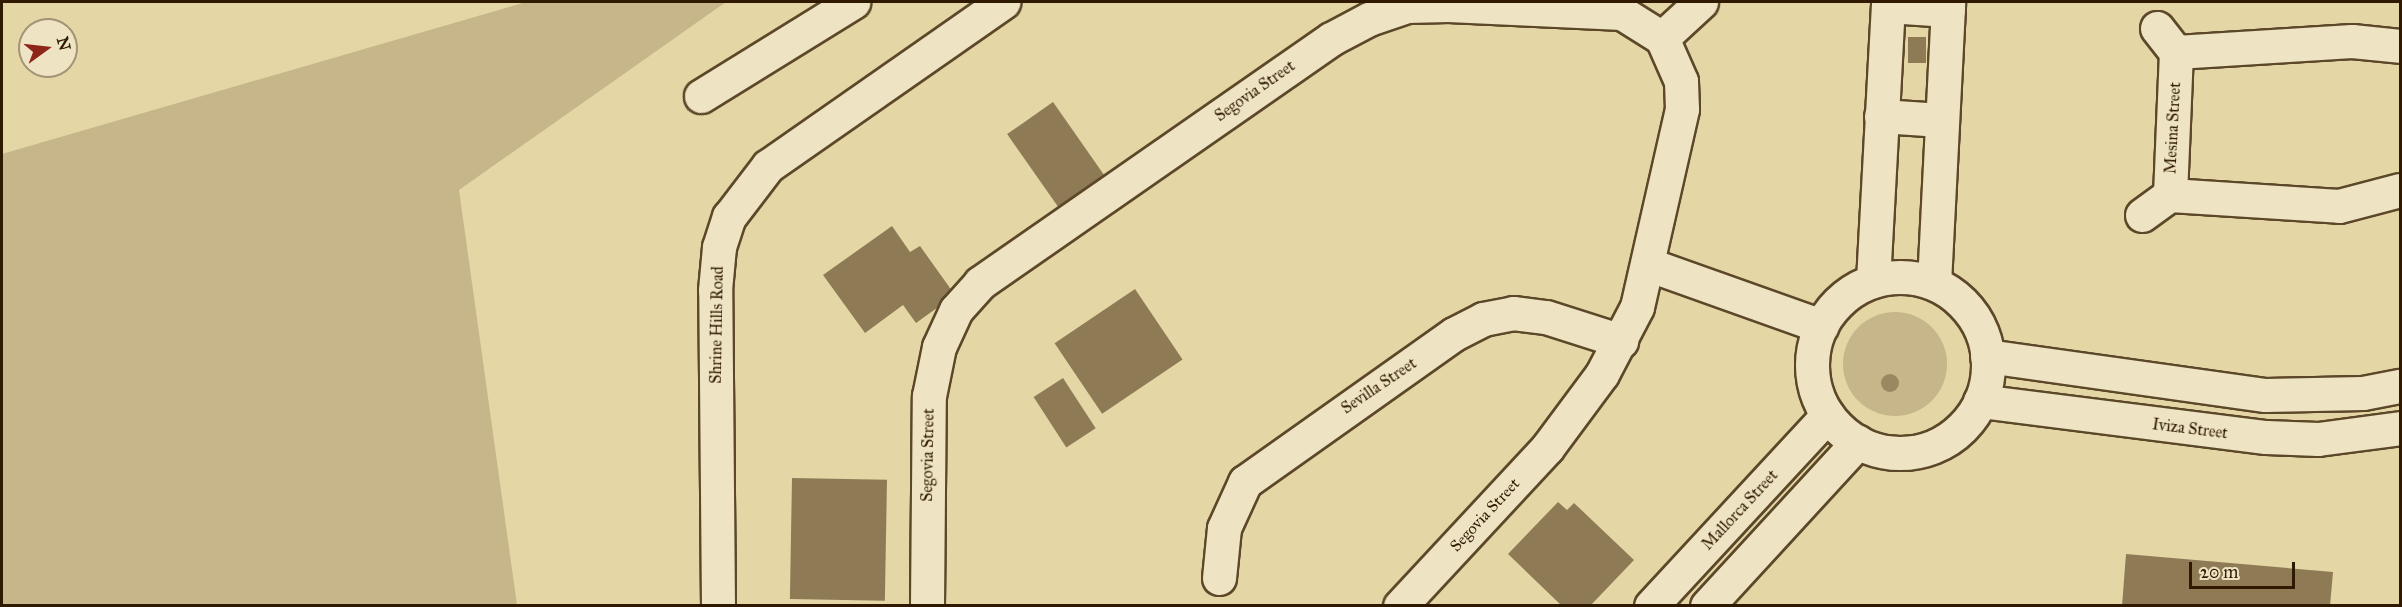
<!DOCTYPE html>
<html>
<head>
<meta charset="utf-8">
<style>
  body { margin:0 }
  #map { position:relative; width:2402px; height:607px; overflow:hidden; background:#e5d6a5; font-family:"IM FELL Great Primer",serif }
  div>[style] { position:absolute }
  .green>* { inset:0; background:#c6b689 }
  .round { border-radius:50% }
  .building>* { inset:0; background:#8e7b56; transform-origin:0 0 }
  .roads { filter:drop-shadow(2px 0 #5c4829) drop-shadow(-2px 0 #5c4829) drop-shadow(0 2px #5c4829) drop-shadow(0 -2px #5c4829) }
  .minor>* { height:33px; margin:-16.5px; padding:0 16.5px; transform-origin:16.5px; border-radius:16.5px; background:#eee4c4 }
  .minor>.ring { margin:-16.5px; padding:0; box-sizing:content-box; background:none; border:33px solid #eee4c4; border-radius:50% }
  .trees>* { width:18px; height:18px; margin:-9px; border-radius:50%; background:#9a8861 }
  span { translate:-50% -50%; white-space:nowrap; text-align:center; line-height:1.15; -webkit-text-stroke:4.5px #eee4c4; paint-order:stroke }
  .street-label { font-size:16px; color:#2f1900 }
  .frame { position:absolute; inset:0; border:3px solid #2f1900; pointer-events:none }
  .north { position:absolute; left:18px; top:18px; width:60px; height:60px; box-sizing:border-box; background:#eee4c4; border:2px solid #a29376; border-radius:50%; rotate:75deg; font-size:16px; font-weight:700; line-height:24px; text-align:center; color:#2f1900 }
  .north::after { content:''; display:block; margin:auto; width:21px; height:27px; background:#8f2418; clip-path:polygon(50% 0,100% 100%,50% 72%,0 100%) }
  .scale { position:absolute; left:2189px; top:562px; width:106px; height:27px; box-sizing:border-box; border:3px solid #2f1900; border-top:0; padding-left:8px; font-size:18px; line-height:21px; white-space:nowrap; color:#2f1900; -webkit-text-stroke:4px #eee4c4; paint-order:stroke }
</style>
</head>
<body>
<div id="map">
  <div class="green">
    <i style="clip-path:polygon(526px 2px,726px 2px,459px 190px,517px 605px,2px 605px,2px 154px)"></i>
    <i class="round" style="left:1843px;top:312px;width:104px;height:104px"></i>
  </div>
  <div class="building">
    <i style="left:1908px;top:37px;width:18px;height:26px"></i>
    <i style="left:1053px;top:102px;width:90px;height:56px;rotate:55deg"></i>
    <i style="clip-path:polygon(892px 226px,910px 252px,920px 246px,955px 295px,916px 323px,903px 305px,865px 333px,823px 275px)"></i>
    <i style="left:1135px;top:289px;width:85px;height:97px;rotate:56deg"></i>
    <i style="left:1063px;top:378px;width:60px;height:35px;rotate:57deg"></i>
    <i style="left:792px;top:478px;width:95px;height:121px;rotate:1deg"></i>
    <i style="clip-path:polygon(1558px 502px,1567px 510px,1574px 503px,1634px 560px,1590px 606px,1562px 606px,1508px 554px)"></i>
    <i style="clip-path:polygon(2126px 554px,2333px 572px,2330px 606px,2122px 606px)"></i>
  </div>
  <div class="roads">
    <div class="minor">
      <i style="left:1888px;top:6px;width:60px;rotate:3.8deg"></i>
      <i style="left:2157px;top:28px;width:31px;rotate:52deg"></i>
      <i style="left:1662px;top:38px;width:53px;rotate:-42.7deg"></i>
      <i style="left:2176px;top:52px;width:176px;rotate:-3.6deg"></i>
      <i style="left:2352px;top:41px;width:48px;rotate:5.9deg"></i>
      <i style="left:701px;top:96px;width:179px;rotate:-31.7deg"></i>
      <i style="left:1881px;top:116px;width:60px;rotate:3.8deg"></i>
      <i style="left:2170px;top:195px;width:169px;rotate:3.7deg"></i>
      <i style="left:2339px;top:206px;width:63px;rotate:-14.7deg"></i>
      <i style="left:2170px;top:195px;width:143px;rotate:-87.6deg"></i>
      <i style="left:2142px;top:215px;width:34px;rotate:-36deg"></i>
      <i style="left:1650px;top:265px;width:182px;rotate:19.6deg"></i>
      <i class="ring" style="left:1812px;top:277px;width:143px;height:143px"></i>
      <i style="left:1873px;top:281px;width:279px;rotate:-86.9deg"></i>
      <i style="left:1934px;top:283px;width:281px;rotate:-87.1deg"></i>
      <i style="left:1987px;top:356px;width:281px;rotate:8deg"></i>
      <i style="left:2265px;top:395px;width:98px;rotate:-1.2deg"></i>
      <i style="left:2363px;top:393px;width:38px;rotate:-11deg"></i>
      <i style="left:1980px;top:401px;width:288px;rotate:7.2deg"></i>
      <i style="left:2266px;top:437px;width:52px;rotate:2.2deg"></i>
      <i style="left:2318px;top:439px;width:83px;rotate:-7.6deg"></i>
      <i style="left:1219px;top:578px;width:50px;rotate:-84.3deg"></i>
      <i style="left:1224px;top:528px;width:51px;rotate:-65.5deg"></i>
      <i style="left:1245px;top:482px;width:256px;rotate:-35.3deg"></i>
      <i style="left:1454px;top:334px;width:33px;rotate:-27deg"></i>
      <i style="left:1483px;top:319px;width:31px;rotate:-11deg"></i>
      <i style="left:1513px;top:313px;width:33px;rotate:7deg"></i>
      <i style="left:1546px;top:317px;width:79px;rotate:17.7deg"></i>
      <i style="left:718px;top:606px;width:316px;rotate:-90.5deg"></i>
      <i style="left:715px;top:290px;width:43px;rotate:-84.7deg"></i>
      <i style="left:719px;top:247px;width:32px;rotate:-72deg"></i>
      <i style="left:729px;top:217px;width:64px;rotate:-52.6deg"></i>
      <i style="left:768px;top:166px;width:287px;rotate:-34.9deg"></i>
      <i style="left:927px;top:606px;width:210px;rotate:-89.5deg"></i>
      <i style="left:929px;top:396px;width:50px;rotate:-78.5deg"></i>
      <i style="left:939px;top:347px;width:41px;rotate:-65.3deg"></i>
      <i style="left:956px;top:310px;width:36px;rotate:-48deg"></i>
      <i style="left:980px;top:283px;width:427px;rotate:-34.8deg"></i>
      <i style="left:1331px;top:39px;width:43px;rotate:-27.8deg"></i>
      <i style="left:1369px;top:19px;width:39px;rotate:-19deg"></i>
      <i style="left:1406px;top:6px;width:42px;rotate:-1.4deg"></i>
      <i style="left:1448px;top:5px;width:174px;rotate:2.6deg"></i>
      <i style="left:1622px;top:13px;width:47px;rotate:32deg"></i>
      <i style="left:1662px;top:38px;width:47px;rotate:66.2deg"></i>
      <i style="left:1681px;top:81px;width:28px;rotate:88deg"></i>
      <i style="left:1682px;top:109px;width:203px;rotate:102.8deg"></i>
      <i style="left:1637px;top:307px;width:76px;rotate:117.6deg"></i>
      <i style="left:1602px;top:374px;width:92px;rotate:126.6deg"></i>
      <i style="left:1547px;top:448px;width:216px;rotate:132.9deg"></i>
      <i style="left:1651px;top:606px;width:260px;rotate:-47.2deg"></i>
      <i style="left:1707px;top:606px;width:223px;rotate:-47.4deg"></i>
    </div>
  </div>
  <div class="trees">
    <i style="left:1890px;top:383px"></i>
  </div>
  <div class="street-label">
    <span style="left:1255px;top:91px;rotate:-35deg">Segovia Street</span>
    <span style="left:2173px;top:128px;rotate:-87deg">Mesina Street</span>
    <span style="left:717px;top:325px;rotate:-89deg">Shrine Hills Road</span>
    <span style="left:1379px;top:386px;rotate:-34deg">Sevilla Street</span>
    <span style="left:2190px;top:429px;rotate:7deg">Iviza Street</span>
    <span style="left:928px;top:455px;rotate:-89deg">Segovia Street</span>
    <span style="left:1740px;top:510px;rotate:-47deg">Mallorca Street</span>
    <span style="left:1485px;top:515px;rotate:-47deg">Segovia Street</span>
  </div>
  <div class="frame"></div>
  <div class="north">N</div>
  <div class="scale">20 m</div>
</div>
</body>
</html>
